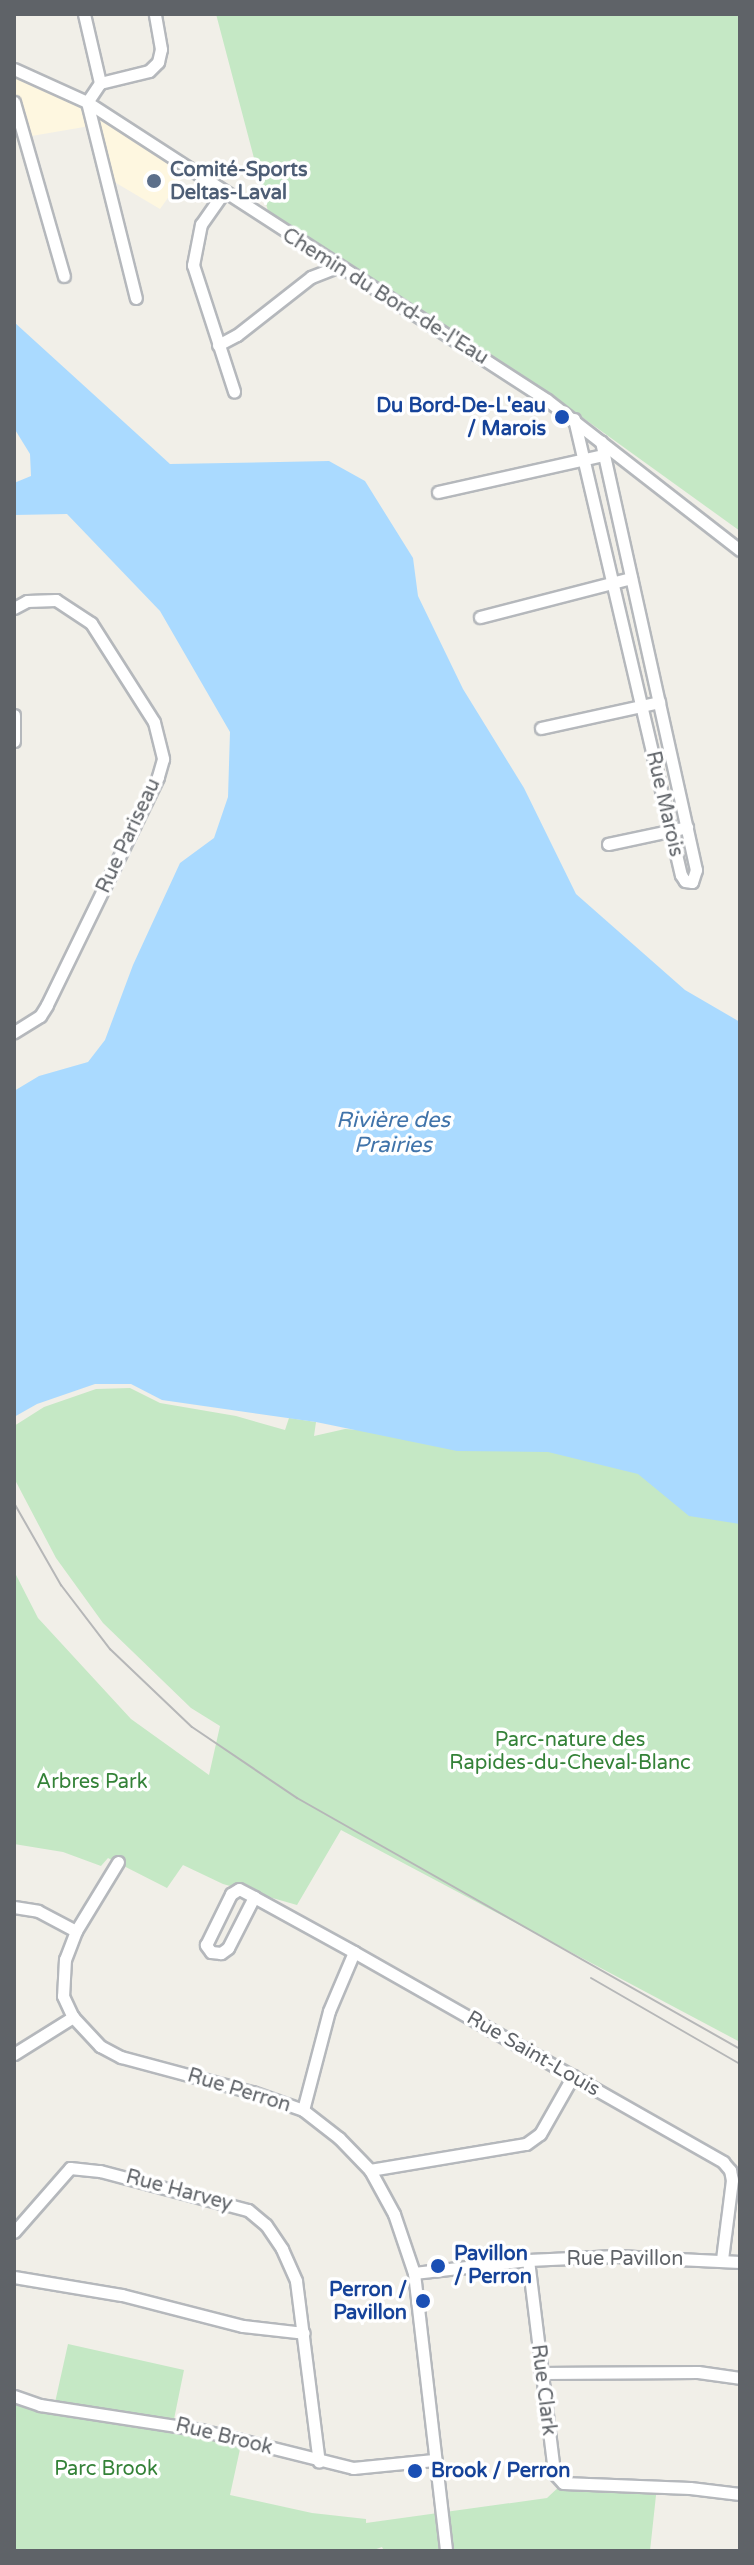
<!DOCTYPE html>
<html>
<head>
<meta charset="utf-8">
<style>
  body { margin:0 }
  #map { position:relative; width:754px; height:2565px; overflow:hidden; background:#f1efe8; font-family:"Varela Round",sans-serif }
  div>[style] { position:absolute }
  .commercial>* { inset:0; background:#fef7e0 }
  .green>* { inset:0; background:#c5e8c5 }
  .water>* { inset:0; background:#aadaff }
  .roads { filter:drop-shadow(2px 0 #b5b8bc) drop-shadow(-2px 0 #b5b8bc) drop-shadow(0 2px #b5b8bc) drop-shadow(0 -2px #b5b8bc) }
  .minor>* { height:11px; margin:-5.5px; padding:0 5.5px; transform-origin:5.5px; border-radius:5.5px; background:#fff }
  .tram>* { height:2px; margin:-1px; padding:0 1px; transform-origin:1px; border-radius:1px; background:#b6b7b8 }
  .dots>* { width:22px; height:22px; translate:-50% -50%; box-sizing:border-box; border:4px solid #fff; border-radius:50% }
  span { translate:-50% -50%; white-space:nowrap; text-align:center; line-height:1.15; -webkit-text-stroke:7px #fff; paint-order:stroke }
  .service-label { font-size:20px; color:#4e5e75; font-weight:700 }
  .left { translate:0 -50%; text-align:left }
  .street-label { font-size:20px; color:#5f6368 }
  .transit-label { font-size:20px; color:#164399; font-weight:700 }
  .right { translate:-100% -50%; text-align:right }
  .park-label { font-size:20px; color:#348238 }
  .water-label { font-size:22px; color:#4174aa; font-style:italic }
  .frame { position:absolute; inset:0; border:16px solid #5f6368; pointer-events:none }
</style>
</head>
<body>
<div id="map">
  <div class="commercial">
    <i style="clip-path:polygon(14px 69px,87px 102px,187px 171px,160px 209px,106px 177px,90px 126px,14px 139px)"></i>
  </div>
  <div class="green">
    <i style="clip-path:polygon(216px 14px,740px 14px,740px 531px,579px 415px,269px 215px)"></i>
    <i style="clip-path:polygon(130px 1388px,160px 1403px,236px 1416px,285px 1430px,289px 1418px,316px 1422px,314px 1436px,345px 1429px,433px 1435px,740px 1410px,740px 2042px,341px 1830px,297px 1905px,223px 1884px,183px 1865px,167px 1888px,108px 1858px,101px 1866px,63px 1852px,14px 1844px,14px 1571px,38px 1618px,131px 1719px,209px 1775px,220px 1726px,191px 1708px,103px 1623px,56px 1558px,14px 1478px,14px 1426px,44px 1407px,96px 1389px)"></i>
    <i style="clip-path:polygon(68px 2344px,184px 2370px,173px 2424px,242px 2440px,230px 2495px,312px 2513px,366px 2519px,366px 2523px,547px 2498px,563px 2483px,657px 2486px,650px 2551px,384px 2551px,382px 2547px,371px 2551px,14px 2551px,14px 2396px,54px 2407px)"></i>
  </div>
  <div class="water">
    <i style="clip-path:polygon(14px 322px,170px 464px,329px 461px,365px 481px,413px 558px,418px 596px,463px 689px,524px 788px,576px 894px,685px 990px,740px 1022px,740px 1524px,689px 1516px,638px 1474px,548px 1452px,457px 1451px,316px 1422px,162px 1400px,131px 1384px,95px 1384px,37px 1404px,14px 1417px,14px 1091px,39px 1076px,88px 1062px,105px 1040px,133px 965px,180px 863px,214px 838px,228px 797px,230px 732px,160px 611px,67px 514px,14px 515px,14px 483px,31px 476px,30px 454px,14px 428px)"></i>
  </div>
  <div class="roads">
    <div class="minor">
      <i style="left:84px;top:14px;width:71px;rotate:76.9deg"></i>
      <i style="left:100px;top:83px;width:23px;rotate:124deg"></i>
      <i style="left:87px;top:102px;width:202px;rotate:76deg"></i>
      <i style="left:14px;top:69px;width:80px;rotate:24.3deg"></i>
      <i style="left:87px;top:102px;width:548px;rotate:32.94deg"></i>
      <i style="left:547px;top:400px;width:244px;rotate:37.9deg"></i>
      <i style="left:100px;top:83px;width:50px;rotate:-13.8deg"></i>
      <i style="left:149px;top:71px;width:13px;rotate:-45deg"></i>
      <i style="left:158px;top:62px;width:13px;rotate:-77deg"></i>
      <i style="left:161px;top:49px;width:36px;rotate:-100deg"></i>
      <i style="left:14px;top:102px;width:181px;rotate:74deg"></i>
      <i style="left:223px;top:193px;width:38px;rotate:125deg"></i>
      <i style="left:201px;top:224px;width:42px;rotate:101deg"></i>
      <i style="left:193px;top:265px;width:133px;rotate:72deg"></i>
      <i style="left:218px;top:345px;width:21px;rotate:-28deg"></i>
      <i style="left:237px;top:335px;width:94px;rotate:-38.1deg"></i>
      <i style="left:311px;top:277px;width:28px;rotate:-21deg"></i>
      <i style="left:574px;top:419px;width:468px;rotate:76.8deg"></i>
      <i style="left:681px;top:875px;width:7px;rotate:56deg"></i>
      <i style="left:685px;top:881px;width:7px;rotate:8deg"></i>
      <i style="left:692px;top:882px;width:13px;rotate:-72deg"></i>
      <i style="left:696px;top:870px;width:439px;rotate:-102.5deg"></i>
      <i style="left:438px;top:492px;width:170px;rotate:-12.6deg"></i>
      <i style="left:14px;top:608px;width:15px;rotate:-28deg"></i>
      <i style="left:27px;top:601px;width:29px;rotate:-2deg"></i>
      <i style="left:56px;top:600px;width:42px;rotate:33.3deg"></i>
      <i style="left:91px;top:623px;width:117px;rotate:57.5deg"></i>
      <i style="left:154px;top:722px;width:38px;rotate:76deg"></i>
      <i style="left:163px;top:759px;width:19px;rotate:106deg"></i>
      <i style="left:158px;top:777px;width:254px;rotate:116deg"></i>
      <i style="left:47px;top:1005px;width:13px;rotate:122deg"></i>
      <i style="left:40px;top:1016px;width:31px;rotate:148deg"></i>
      <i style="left:480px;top:617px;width:156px;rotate:-14.5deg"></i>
      <i style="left:14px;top:715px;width:26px;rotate:90deg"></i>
      <i style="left:541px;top:728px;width:121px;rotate:-12.4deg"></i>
      <i style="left:608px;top:844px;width:81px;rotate:-12.1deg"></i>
      <i style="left:118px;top:1862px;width:81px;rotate:121.3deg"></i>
      <i style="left:76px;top:1931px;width:30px;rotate:111deg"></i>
      <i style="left:65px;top:1959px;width:37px;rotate:93deg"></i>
      <i style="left:63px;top:1996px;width:23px;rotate:65deg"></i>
      <i style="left:73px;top:2017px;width:40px;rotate:47deg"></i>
      <i style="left:100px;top:2046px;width:24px;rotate:28deg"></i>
      <i style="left:121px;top:2057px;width:136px;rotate:15deg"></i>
      <i style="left:252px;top:2092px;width:54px;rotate:19.4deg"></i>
      <i style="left:303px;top:2110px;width:46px;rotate:37.9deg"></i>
      <i style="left:339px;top:2138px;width:45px;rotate:45.9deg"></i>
      <i style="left:370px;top:2170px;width:50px;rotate:61.4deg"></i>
      <i style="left:394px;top:2214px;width:62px;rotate:71.3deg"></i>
      <i style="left:414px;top:2273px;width:280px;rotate:83.4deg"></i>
      <i style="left:254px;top:1897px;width:57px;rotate:117deg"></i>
      <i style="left:228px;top:1948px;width:9px;rotate:144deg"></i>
      <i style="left:221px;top:1953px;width:10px;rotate:-174deg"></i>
      <i style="left:211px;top:1952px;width:9px;rotate:-126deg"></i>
      <i style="left:206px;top:1945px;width:57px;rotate:-63.9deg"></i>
      <i style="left:231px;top:1894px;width:9px;rotate:-32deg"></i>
      <i style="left:239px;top:1889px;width:17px;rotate:28deg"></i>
      <i style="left:254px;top:1897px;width:114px;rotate:28.8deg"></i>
      <i style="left:354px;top:1952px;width:425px;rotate:29.6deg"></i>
      <i style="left:723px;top:2162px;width:11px;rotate:49deg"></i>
      <i style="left:730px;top:2170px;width:10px;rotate:79deg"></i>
      <i style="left:732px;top:2180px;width:80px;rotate:97.2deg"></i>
      <i style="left:14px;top:1907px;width:24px;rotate:9deg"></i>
      <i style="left:38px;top:1911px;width:43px;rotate:27.8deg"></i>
      <i style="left:14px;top:2054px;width:70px;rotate:-32.1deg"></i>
      <i style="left:303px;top:2110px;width:102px;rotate:-75.3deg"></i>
      <i style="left:329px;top:2011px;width:64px;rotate:-67deg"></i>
      <i style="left:370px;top:2170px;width:158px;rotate:-9.5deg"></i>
      <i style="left:526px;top:2144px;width:17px;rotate:-36deg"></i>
      <i style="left:540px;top:2134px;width:67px;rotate:-60.4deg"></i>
      <i style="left:14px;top:2232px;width:85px;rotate:-48.8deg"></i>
      <i style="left:70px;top:2168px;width:30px;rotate:6deg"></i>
      <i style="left:100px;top:2171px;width:153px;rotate:14.8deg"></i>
      <i style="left:248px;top:2210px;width:23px;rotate:40deg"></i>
      <i style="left:266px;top:2225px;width:29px;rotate:56deg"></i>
      <i style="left:282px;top:2249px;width:35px;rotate:66deg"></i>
      <i style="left:296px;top:2281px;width:182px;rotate:82.8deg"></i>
      <i style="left:528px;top:2260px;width:215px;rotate:83deg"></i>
      <i style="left:554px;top:2473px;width:13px;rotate:48deg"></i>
      <i style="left:563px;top:2483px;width:127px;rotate:2.3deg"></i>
      <i style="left:690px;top:2488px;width:50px;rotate:6.8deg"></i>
      <i style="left:414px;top:2273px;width:115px;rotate:-6.5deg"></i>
      <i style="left:528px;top:2260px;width:88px;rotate:-2.6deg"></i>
      <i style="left:616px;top:2256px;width:124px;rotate:2.8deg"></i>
      <i style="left:14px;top:2277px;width:109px;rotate:9.5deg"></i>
      <i style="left:122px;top:2295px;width:125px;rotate:14.4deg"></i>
      <i style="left:243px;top:2326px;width:61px;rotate:6.5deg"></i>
      <i style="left:540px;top:2373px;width:158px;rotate:-0.4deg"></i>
      <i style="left:698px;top:2372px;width:42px;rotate:8.1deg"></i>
      <i style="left:14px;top:2396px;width:28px;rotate:19deg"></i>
      <i style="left:40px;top:2405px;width:163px;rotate:8.8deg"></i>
      <i style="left:201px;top:2430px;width:157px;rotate:14deg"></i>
      <i style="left:353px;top:2468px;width:81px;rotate:-5.6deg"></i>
    </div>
  </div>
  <div class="tram">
    <i style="left:14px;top:1503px;width:95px;rotate:60.2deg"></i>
    <i style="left:61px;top:1585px;width:81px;rotate:52.6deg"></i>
    <i style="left:110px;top:1649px;width:113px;rotate:43.6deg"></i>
    <i style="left:192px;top:1727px;width:127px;rotate:34.1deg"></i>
    <i style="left:297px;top:1798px;width:509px;rotate:29.54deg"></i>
    <i style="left:591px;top:1978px;width:172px;rotate:30deg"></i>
  </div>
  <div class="dots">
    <i style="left:154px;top:181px;background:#5c6f8a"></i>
    <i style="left:562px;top:417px;background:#1a4fb4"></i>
    <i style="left:438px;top:2266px;background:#1a4fb4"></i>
    <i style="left:423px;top:2301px;background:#1a4fb4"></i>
    <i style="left:415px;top:2471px;background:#1a4fb4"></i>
  </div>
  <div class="service-label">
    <span class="left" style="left:170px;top:182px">Comité-Sports<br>Deltas-Laval</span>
  </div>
  <div class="street-label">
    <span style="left:385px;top:297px;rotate:32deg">Chemin du Bord-de-l'Eau</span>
    <span style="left:664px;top:804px;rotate:77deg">Rue Marois</span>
    <span style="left:129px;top:836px;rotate:-65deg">Rue Pariseau</span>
    <span style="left:533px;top:2054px;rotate:30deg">Rue Saint-Louis</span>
    <span style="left:239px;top:2091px;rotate:17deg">Rue Perron</span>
    <span style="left:179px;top:2191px;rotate:15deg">Rue Harvey</span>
    <span style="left:625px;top:2259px">Rue Pavillon</span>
    <span style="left:543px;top:2390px;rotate:83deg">Rue Clark</span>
    <span style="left:224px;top:2437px;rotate:14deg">Rue Brook</span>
  </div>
  <div class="transit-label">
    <span class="right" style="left:546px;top:418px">Du Bord-De-L'eau<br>/ Marois</span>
    <span class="left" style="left:454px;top:2266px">Pavillon<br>/ Perron</span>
    <span class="right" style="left:407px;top:2302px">Perron /<br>Pavillon</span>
    <span class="left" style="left:431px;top:2471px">Brook / Perron</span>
  </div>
  <div class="park-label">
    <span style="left:570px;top:1752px">Parc-nature des<br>Rapides-du-Cheval-Blanc</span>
    <span style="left:92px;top:1782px">Arbres Park</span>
    <span style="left:106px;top:2469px">Parc Brook</span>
  </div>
  <div class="water-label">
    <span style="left:393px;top:1133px">Rivière des<br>Prairies</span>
  </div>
  <div class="frame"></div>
</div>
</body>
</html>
